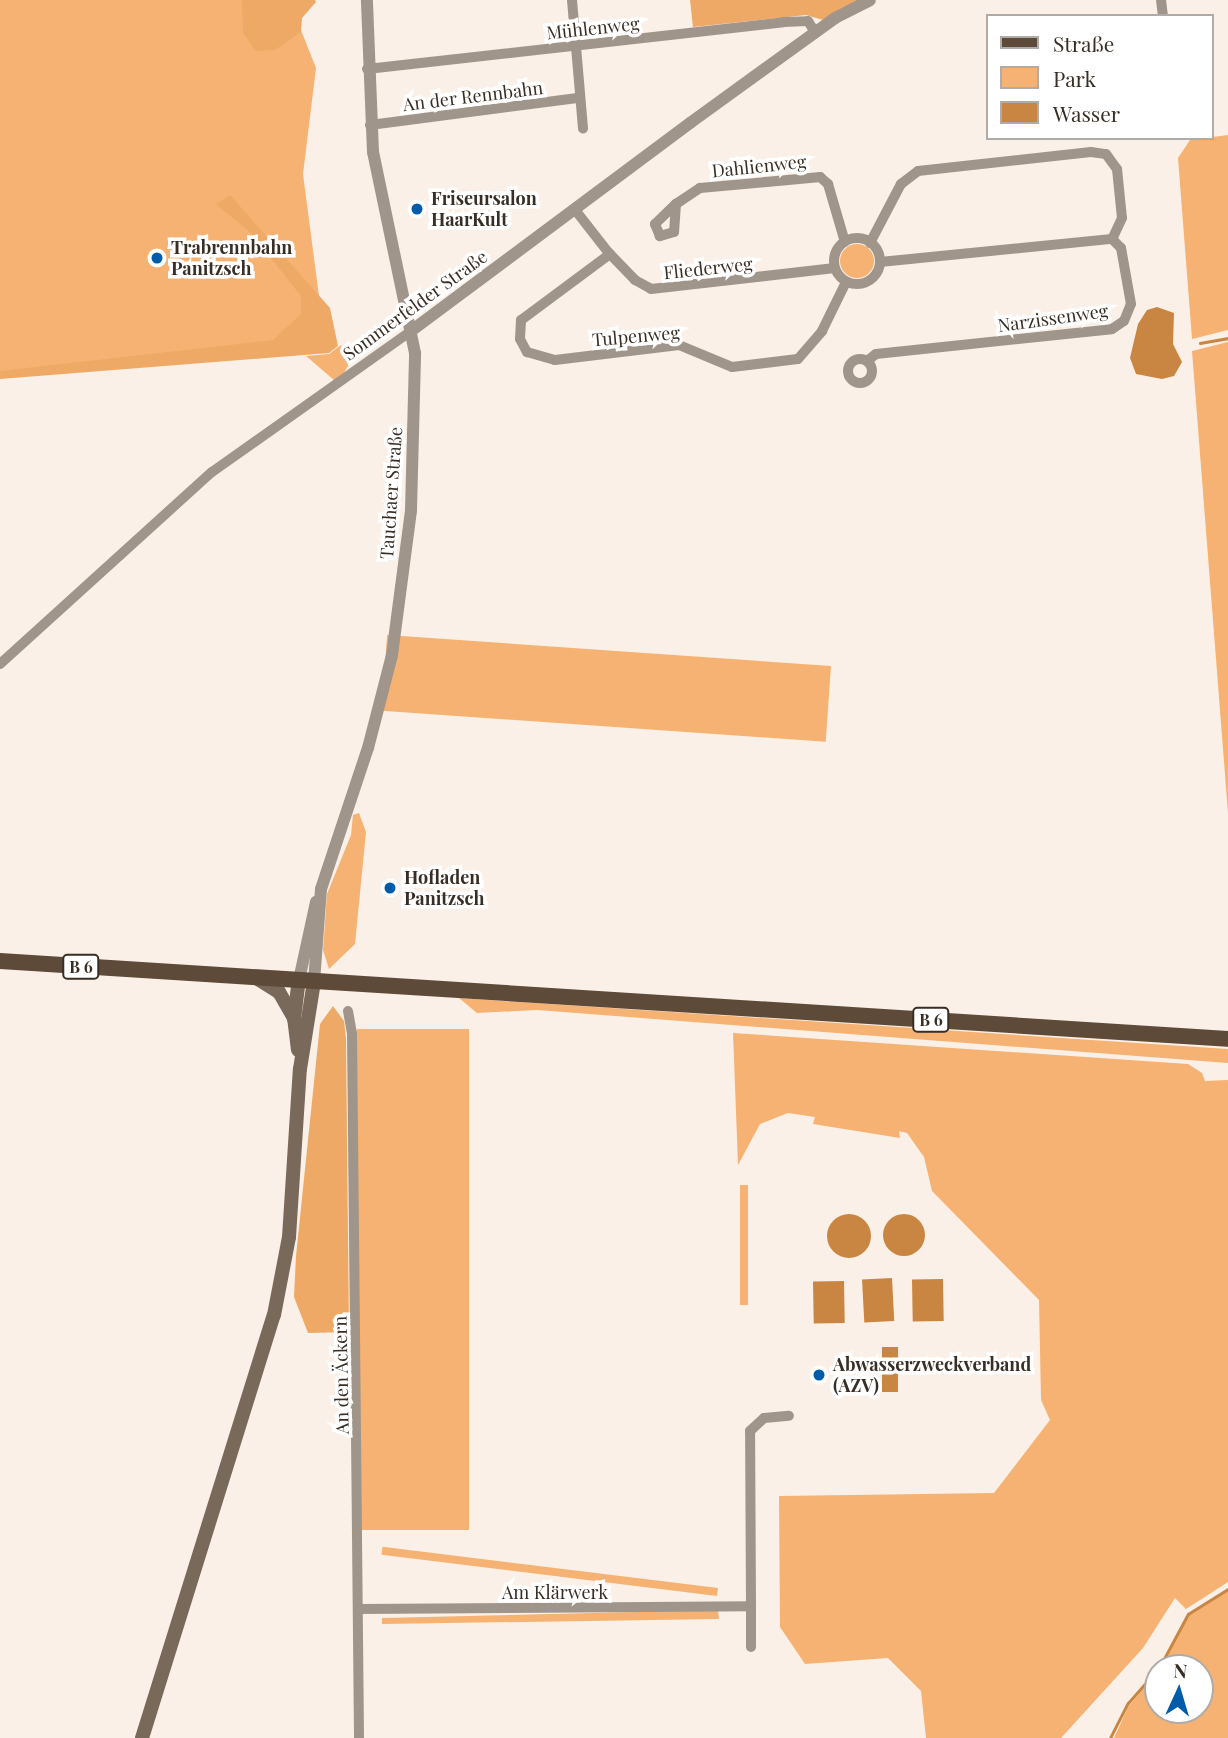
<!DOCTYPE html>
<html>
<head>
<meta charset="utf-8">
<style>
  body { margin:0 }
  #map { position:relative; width:1228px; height:1738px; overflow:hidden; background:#fbf0e7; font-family:"Playfair Display",serif }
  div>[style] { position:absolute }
  .green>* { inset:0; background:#f6b272; transform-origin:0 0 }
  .round { border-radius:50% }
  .forest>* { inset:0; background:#eea966 }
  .water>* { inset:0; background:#c98642; transform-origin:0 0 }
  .stream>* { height:2.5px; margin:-1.25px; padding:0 1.25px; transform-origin:1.25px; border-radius:1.25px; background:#c98642 }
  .minor>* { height:10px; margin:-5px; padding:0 5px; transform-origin:5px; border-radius:5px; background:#a0958b }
  .minor>.ring { margin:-5px; padding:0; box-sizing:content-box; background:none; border:10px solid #a0958b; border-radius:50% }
  .tertiary>* { height:12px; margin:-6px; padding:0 6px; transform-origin:6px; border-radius:6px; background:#a0958b }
  .secondary>* { height:14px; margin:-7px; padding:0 7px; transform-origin:7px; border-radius:7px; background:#79695b }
  .primary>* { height:16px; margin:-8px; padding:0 8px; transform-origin:8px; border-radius:8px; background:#5d4a39 }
  .dots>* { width:19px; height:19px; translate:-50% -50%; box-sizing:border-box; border:4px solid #fff; border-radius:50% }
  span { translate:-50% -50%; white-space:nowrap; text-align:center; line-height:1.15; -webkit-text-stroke:7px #fff; paint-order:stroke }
  .shield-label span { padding:2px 5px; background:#fff; border:2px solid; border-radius:5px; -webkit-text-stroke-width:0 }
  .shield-label { font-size:16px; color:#382e25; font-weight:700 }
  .street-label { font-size:18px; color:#382e25 }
  .poi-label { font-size:18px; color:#382e25; font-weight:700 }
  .left { translate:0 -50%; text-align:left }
  .legend { position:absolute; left:986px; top:14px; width:228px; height:126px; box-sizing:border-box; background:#fff; border:2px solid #afaba8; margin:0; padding:9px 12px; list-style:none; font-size:21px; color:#382e25 }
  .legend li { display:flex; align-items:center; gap:14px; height:35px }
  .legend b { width:35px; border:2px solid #afaba8 }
  .north { position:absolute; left:1144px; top:1654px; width:70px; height:70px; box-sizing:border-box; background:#fff; border:2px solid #afaba8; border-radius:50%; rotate:4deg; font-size:19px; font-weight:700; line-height:28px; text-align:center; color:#382e25 }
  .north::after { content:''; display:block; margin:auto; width:24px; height:32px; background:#005ca9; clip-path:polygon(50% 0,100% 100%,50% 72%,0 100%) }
</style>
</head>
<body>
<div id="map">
  <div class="green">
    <i style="clip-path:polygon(0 0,289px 0,316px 68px,303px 174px,325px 342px,0 376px)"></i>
    <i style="clip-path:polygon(1228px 135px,1228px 330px,1192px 339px,1178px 158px,1190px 140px)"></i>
    <i class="round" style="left:840px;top:244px;width:34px;height:34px"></i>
    <i style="clip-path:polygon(1228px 342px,1228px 813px,1192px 351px)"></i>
    <i style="clip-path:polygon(341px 345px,349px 364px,344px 373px,327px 388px,211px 472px,0 661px,216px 466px,334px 380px,306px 356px,329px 354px)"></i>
    <i style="left:831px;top:666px;width:76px;height:445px;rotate:94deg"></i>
    <i style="clip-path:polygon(359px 813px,366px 832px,355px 944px,329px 969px,323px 950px,327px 894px,351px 835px,353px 815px)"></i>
    <i style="clip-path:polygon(459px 998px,1228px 1049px,1228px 1063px,537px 1010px,477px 1013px)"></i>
    <i style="left:469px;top:1029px;width:501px;height:112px;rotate:90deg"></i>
    <i style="clip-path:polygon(733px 1033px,1188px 1064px,1202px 1073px,1205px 1081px,1228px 1080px,1228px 1582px,1186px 1609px,1175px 1598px,1143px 1648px,1061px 1738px,926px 1738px,921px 1691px,888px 1658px,805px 1664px,780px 1627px,779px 1496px,994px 1493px,1050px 1420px,1041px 1400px,1039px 1300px,932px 1191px,924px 1157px,907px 1133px,899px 1131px,900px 1138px,813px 1124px,815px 1117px,788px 1113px,760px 1124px,738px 1165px)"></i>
    <i style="left:740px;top:1185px;width:8px;height:120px"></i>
    <i style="left:718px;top:1588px;width:8px;height:338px;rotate:97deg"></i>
    <i style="clip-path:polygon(1228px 1591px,1228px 1738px,1114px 1738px,1128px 1707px,1158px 1671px,1158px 1710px,1200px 1710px,1200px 1668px,1160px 1668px,1188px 1615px)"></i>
    <i style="clip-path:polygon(718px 1610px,719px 1619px,382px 1624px,382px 1618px)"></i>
  </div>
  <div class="forest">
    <i style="clip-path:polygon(242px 0,315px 0,316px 2px,302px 18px,301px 32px,275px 50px,256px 51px,243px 33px)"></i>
    <i style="clip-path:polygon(690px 0,861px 0,823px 20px,806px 15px,693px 27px)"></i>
    <i style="clip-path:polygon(230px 195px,330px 308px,338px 346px,329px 353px,0 379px,0 371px,273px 340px,301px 314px,301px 296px,251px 233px,216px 204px)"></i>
    <i style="clip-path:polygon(333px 1006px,344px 1021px,346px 1038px,349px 1332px,308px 1333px,294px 1297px,296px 1256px,320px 1024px)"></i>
  </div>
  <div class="water">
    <i style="clip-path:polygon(1157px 307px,1174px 313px,1173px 344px,1182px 362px,1174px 376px,1162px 379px,1136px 374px,1130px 358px,1138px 324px,1147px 310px)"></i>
    <i class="round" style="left:883px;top:1214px;width:42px;height:42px"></i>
    <i class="round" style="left:827px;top:1214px;width:44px;height:44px"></i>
    <i style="left:892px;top:1278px;width:43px;height:30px;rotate:87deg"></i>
    <i style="left:943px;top:1279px;width:42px;height:31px;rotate:89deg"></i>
    <i style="left:844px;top:1281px;width:42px;height:31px;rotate:89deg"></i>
    <i style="left:882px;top:1347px;width:16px;height:45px"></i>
  </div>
  <div class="stream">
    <i style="left:1200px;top:343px;width:28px;rotate:-10deg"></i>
    <i style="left:1159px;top:1668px;width:61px;rotate:-61.8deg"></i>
    <i style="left:1188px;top:1614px;width:47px;rotate:-32deg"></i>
    <i style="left:1110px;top:1738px;width:39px;rotate:-63deg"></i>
    <i style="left:1128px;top:1703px;width:45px;rotate:-48.6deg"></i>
  </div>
  <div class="minor">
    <i style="left:572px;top:0;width:129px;rotate:85.1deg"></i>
    <i style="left:1161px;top:0;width:16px;rotate:83deg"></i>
    <i style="left:367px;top:69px;width:419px;rotate:-6.4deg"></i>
    <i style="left:783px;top:22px;width:25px;rotate:-2deg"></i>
    <i style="left:808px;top:21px;width:13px;rotate:58deg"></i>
    <i style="left:370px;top:125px;width:211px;rotate:-7.4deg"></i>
    <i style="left:676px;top:204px;width:29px;rotate:-34deg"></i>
    <i style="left:700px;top:188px;width:121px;rotate:-5.2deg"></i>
    <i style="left:820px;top:177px;width:11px;rotate:41deg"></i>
    <i style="left:828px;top:184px;width:60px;rotate:73.7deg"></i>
    <i style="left:676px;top:204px;width:28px;rotate:94deg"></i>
    <i style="left:674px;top:232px;width:15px;rotate:164deg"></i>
    <i style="left:660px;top:236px;width:13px;rotate:-113deg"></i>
    <i style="left:655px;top:224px;width:29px;rotate:-44deg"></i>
    <i style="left:576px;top:211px;width:52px;rotate:52deg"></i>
    <i style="left:608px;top:252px;width:39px;rotate:46deg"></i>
    <i style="left:635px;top:280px;width:18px;rotate:29deg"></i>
    <i style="left:651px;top:289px;width:185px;rotate:-6.5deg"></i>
    <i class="ring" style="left:834px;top:238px;width:36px;height:36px"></i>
    <i style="left:870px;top:243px;width:67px;rotate:-62.3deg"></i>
    <i style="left:901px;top:184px;width:21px;rotate:-37deg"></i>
    <i style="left:918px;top:171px;width:174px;rotate:-6.3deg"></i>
    <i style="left:1091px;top:152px;width:15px;rotate:8deg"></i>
    <i style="left:1106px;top:154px;width:19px;rotate:54deg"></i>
    <i style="left:1117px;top:169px;width:49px;rotate:84.2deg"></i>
    <i style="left:1122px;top:218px;width:23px;rotate:115deg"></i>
    <i style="left:610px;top:254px;width:111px;rotate:143.4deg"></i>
    <i style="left:521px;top:320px;width:19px;rotate:93deg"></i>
    <i style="left:520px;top:339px;width:15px;rotate:62deg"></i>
    <i style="left:527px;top:352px;width:29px;rotate:16deg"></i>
    <i style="left:555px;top:360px;width:125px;rotate:-6.9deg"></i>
    <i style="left:679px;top:345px;width:57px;rotate:22.5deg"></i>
    <i style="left:732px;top:367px;width:66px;rotate:-6.9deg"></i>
    <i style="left:798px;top:359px;width:37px;rotate:-49deg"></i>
    <i style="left:822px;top:331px;width:55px;rotate:-63.9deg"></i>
    <i style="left:880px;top:262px;width:233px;rotate:-5.7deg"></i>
    <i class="ring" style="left:848px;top:359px;width:14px;height:14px"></i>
    <i style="left:867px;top:361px;width:11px;rotate:-38deg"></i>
    <i style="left:876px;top:354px;width:237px;rotate:-6deg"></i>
    <i style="left:1112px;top:329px;width:14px;rotate:-34deg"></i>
    <i style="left:1124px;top:321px;width:18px;rotate:-68deg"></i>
    <i style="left:1131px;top:304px;width:57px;rotate:-100.1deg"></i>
    <i style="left:1121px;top:248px;width:13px;rotate:-135deg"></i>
    <i style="left:0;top:664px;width:286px;rotate:-42.2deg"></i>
    <i style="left:212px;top:472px;width:244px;rotate:-35.3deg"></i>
    <i style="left:348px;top:1011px;width:22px;rotate:80deg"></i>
    <i style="left:352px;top:1033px;width:705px;rotate:89.43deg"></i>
    <i style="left:359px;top:1609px;width:392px;rotate:-0.4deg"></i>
    <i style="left:751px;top:1606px;width:175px;rotate:-90.3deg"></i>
    <i style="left:750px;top:1431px;width:19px;rotate:-43deg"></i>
    <i style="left:764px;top:1418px;width:25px;rotate:-5deg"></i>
    <i style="left:751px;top:1647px;width:41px;rotate:-90deg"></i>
  </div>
  <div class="tertiary">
    <i style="left:411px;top:331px;width:348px;rotate:-36.7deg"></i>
    <i style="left:690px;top:123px;width:179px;rotate:-35.9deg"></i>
    <i style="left:835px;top:18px;width:39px;rotate:-27deg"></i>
    <i style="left:299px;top:980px;width:80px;rotate:-77.7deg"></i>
    <i style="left:314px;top:982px;width:93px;rotate:-85.7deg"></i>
    <i style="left:321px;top:889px;width:149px;rotate:-71.6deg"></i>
    <i style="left:368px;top:748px;width:96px;rotate:-75.5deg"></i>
    <i style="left:392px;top:655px;width:146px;rotate:-82.5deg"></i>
    <i style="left:411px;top:510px;width:157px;rotate:-88.5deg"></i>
    <i style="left:415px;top:353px;width:205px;rotate:-101.8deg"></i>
    <i style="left:373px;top:152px;width:152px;rotate:-92.3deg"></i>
  </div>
  <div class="secondary">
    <i style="left:258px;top:979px;width:25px;rotate:32deg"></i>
    <i style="left:279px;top:992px;width:30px;rotate:60deg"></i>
    <i style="left:298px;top:1050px;width:31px;rotate:-97deg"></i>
    <i style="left:294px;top:1019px;width:39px;rotate:-83deg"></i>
    <i style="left:142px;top:1738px;width:443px;rotate:-72.7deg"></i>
    <i style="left:274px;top:1315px;width:79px;rotate:-79.1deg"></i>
    <i style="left:289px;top:1237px;width:168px;rotate:-86.3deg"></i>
    <i style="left:300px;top:1069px;width:88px;rotate:-80.9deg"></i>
  </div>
  <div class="primary">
    <i style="left:0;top:961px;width:1230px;rotate:3.63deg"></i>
  </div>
  <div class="dots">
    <i style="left:417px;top:209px;background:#005ca9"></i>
    <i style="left:157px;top:258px;background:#005ca9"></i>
    <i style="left:390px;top:888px;background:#005ca9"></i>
    <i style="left:819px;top:1375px;background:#005ca9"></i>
  </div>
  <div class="shield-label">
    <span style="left:81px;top:967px">B 6</span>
    <span style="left:931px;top:1020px">B 6</span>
  </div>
  <div class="street-label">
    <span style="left:593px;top:28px;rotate:-6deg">Mühlenweg</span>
    <span style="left:473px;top:96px;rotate:-7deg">An der Rennbahn</span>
    <span style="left:759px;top:166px;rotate:-6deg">Dahlienweg</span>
    <span style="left:708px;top:268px;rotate:-6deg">Fliederweg</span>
    <span style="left:415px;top:305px;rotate:-36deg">Sommerfelder Straße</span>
    <span style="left:1053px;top:318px;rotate:-8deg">Narzissenweg</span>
    <span style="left:636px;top:336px;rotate:-5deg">Tulpenweg</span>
    <span style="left:391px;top:493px;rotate:-86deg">Tauchaer Straße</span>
    <span style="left:341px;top:1375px;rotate:-91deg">An den Äckern</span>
    <span style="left:555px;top:1592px">Am Klärwerk</span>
  </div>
  <div class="poi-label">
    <span class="left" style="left:431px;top:209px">Friseursalon<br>HaarKult</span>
    <span class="left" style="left:171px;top:258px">Trabrennbahn<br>Panitzsch</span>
    <span class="left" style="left:404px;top:888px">Hofladen<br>Panitzsch</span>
    <span class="left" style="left:833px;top:1375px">Abwasserzweckverband<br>(AZV)</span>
  </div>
  <ul class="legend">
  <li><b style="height:9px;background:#5d4a39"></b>Straße</li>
  <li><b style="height:19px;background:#f6b272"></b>Park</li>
  <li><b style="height:19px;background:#c98642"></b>Wasser</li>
  </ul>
  <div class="north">N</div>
</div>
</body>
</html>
